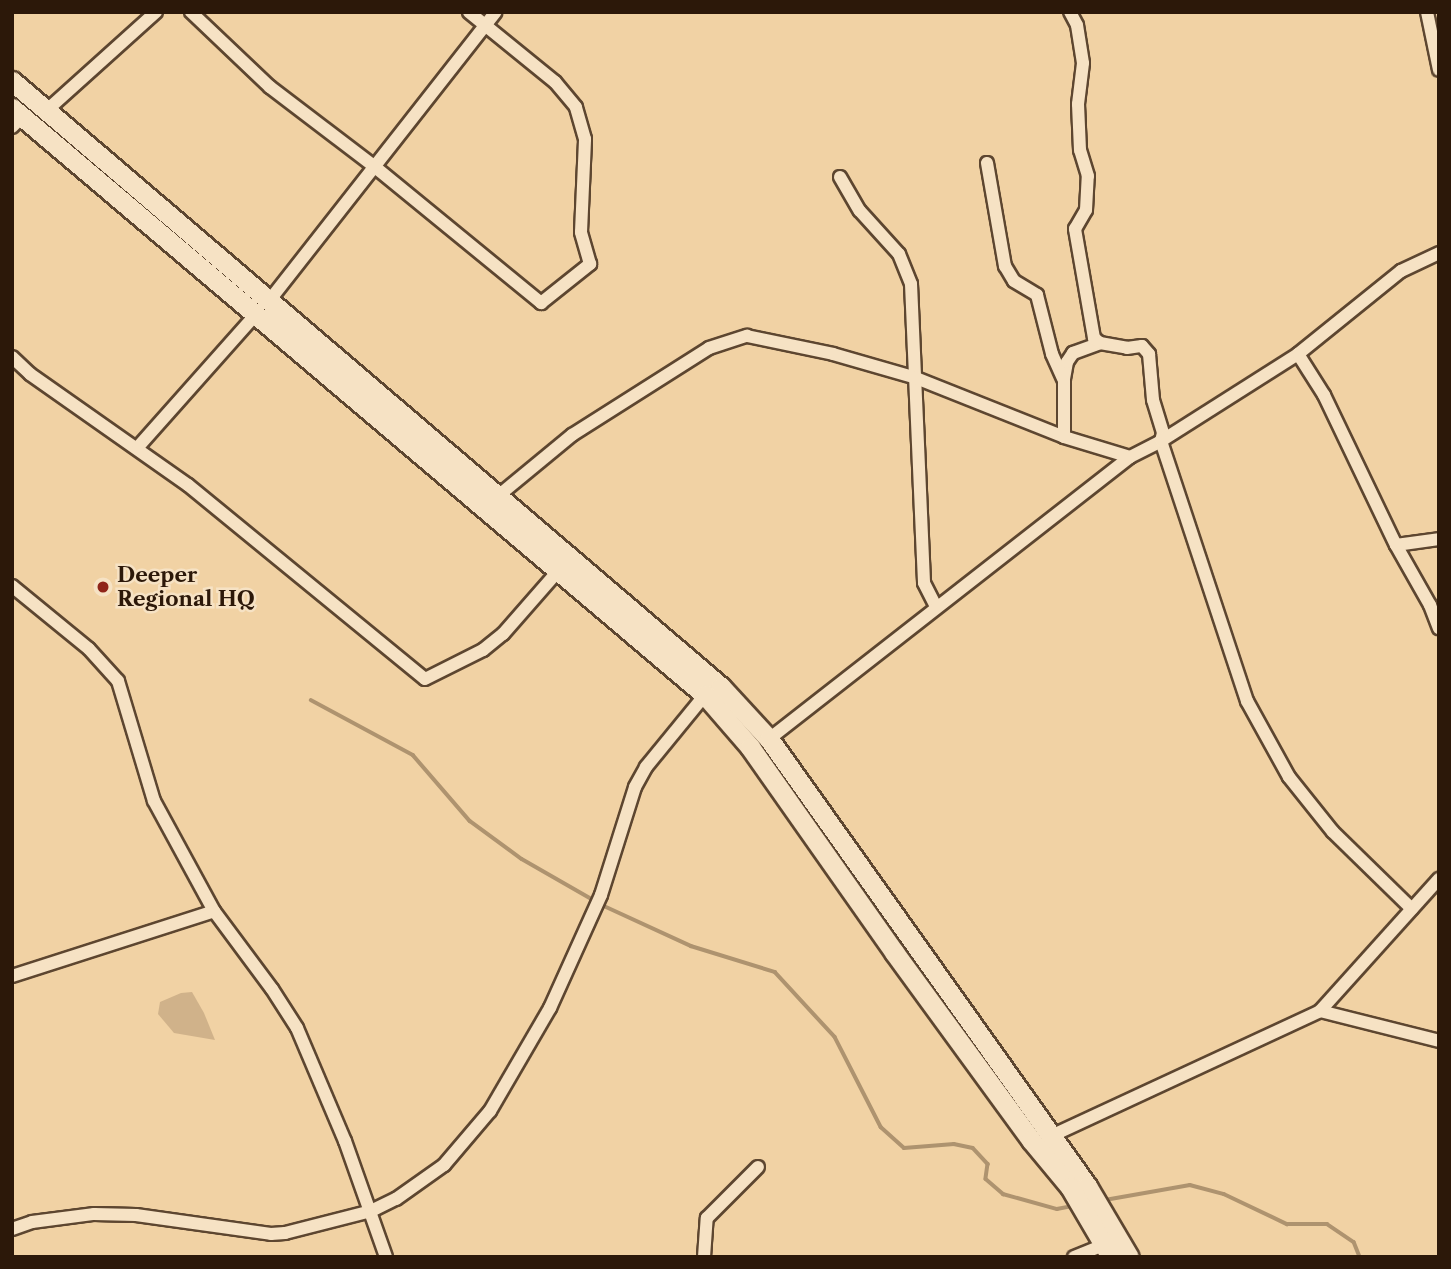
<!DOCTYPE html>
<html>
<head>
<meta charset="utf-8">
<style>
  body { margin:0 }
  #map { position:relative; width:1451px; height:1269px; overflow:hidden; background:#f1d2a4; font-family:"Libre Caslon Text",serif }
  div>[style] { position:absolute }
  .green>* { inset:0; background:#d0b28a }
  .stream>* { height:3.5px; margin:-1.75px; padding:0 1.75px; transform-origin:1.75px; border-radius:1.75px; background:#ae936f }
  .roads { filter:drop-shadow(2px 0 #5d4630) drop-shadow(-2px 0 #5d4630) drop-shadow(0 2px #5d4630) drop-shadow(0 -2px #5d4630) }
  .street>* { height:12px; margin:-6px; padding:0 6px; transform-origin:6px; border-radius:6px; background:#f6e2c4 }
  .secondary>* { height:19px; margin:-9.5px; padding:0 9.5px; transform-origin:9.5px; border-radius:9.5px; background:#f6e2c4 }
  .dots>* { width:19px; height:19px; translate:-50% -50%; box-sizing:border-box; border:4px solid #f6e2c4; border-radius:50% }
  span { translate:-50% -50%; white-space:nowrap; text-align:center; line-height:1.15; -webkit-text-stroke:5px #f6e2c4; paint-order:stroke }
  .poi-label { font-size:21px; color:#2c1809; font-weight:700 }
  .left { translate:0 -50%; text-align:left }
  .frame { position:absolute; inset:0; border:14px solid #2c1809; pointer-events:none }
</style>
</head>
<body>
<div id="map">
  <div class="green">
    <i style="clip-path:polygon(192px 992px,204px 1013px,215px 1040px,174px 1033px,158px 1014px,160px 1002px,181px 993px)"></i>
  </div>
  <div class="stream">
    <i style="left:311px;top:700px;width:116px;rotate:28.3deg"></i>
    <i style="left:413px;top:755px;width:87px;rotate:49.2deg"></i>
    <i style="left:470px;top:821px;width:64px;rotate:36.2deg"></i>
    <i style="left:522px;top:859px;width:84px;rotate:29.9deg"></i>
    <i style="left:602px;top:905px;width:98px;rotate:24.7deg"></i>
    <i style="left:691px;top:946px;width:88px;rotate:17.2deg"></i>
    <i style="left:775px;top:972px;width:88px;rotate:47.3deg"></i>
    <i style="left:835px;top:1037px;width:101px;rotate:62.9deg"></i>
    <i style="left:881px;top:1127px;width:31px;rotate:42deg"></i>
    <i style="left:904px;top:1148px;width:50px;rotate:-4.6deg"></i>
    <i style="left:954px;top:1144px;width:19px;rotate:12deg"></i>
    <i style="left:973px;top:1148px;width:22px;rotate:47deg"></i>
    <i style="left:988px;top:1164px;width:15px;rotate:98deg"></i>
    <i style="left:986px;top:1179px;width:23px;rotate:41deg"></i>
    <i style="left:1003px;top:1194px;width:56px;rotate:15.5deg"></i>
    <i style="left:1057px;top:1209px;width:16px;rotate:-11deg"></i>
    <i style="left:1105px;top:1200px;width:86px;rotate:-10deg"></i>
    <i style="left:1190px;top:1185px;width:35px;rotate:15deg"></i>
    <i style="left:1224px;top:1194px;width:70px;rotate:25.5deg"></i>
    <i style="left:1287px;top:1224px;width:40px"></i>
    <i style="left:1327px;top:1224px;width:32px;rotate:34deg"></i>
    <i style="left:1354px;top:1242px;width:16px;rotate:68deg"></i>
  </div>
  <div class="roads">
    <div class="street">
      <i style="left:191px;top:12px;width:109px;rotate:43.5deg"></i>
      <i style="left:270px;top:87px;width:132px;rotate:37.3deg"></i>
      <i style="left:375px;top:167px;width:215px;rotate:39.3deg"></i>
      <i style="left:541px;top:303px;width:63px;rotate:-38.5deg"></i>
      <i style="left:590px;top:264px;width:33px;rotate:-106deg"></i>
      <i style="left:581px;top:232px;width:93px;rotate:-87.5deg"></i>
      <i style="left:585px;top:139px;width:33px;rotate:-106deg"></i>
      <i style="left:576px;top:107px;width:33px;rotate:-130deg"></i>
      <i style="left:555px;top:82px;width:111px;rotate:-140.9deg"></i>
      <i style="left:1427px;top:12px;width:59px;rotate:78.3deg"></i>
      <i style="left:46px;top:111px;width:148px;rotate:-42deg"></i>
      <i style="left:12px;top:127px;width:14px;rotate:-45deg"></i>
      <i style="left:987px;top:163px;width:105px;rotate:80.1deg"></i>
      <i style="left:1005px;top:266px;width:17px;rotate:59deg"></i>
      <i style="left:1014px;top:281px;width:27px;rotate:31deg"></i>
      <i style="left:1037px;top:295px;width:61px;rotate:75.7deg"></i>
      <i style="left:1052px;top:354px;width:27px;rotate:66deg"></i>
      <i style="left:840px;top:177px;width:39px;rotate:60deg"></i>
      <i style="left:860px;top:211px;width:58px;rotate:47.8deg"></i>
      <i style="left:899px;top:254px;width:32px;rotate:68deg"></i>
      <i style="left:911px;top:284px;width:299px;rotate:87.5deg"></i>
      <i style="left:924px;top:583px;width:27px;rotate:63deg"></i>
      <i style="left:269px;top:301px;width:367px;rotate:-51.9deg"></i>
      <i style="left:1100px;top:343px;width:27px;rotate:10deg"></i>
      <i style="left:1127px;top:348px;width:15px;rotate:-8deg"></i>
      <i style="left:1142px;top:346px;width:11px;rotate:49deg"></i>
      <i style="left:1149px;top:354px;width:46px;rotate:85deg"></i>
      <i style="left:1153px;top:400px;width:34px;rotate:73deg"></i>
      <i style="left:1163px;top:433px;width:8px;rotate:104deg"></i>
      <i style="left:1161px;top:441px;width:274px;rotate:71.7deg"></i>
      <i style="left:1247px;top:701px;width:87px;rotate:61.1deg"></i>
      <i style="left:1289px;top:777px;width:70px;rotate:51.3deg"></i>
      <i style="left:1333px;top:832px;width:110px;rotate:44.3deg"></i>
      <i style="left:1298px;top:354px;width:49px;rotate:57.6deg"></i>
      <i style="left:1324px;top:395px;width:166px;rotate:64.4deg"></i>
      <i style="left:1396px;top:545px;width:69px;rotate:60.5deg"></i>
      <i style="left:1430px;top:605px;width:25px;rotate:69deg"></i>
      <i style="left:12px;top:357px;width:25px;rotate:43deg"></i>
      <i style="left:30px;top:374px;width:193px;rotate:35.1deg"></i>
      <i style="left:188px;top:485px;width:306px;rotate:39.3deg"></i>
      <i style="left:425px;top:679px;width:65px;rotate:-26.6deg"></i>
      <i style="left:483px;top:650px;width:26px;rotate:-39deg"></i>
      <i style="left:503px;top:634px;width:85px;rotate:-48.8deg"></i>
      <i style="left:1064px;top:437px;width:58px;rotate:-90deg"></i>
      <i style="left:1064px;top:379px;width:17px;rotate:-80deg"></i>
      <i style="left:1067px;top:362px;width:11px;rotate:-56deg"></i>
      <i style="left:1073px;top:353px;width:29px;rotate:-20deg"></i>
      <i style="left:1100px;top:343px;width:8px;rotate:-140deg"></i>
      <i style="left:1094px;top:338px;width:111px;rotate:-99.9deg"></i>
      <i style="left:1075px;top:229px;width:22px;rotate:-60deg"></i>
      <i style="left:1086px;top:210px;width:34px;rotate:-87deg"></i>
      <i style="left:1088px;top:176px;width:27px;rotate:-107deg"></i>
      <i style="left:1080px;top:150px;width:46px;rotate:-92.5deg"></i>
      <i style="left:1078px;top:104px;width:41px;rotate:-83deg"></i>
      <i style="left:1083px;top:63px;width:38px;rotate:-99deg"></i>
      <i style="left:1077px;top:25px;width:15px;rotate:-118deg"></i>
      <i style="left:138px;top:447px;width:178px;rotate:-48.4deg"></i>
      <i style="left:498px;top:496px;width:96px;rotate:-39.5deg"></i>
      <i style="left:572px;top:435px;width:162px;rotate:-32.4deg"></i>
      <i style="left:709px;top:348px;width:40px;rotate:-18deg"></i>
      <i style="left:747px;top:336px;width:88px;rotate:11.8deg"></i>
      <i style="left:833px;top:354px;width:86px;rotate:16.1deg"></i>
      <i style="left:916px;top:378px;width:159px;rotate:21.7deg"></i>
      <i style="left:1064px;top:437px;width:69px;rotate:16.9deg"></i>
      <i style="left:1396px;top:545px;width:43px;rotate:-7.9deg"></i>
      <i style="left:12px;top:586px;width:99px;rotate:39.3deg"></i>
      <i style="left:89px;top:649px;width:43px;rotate:47.8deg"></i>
      <i style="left:118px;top:681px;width:125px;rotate:73.3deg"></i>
      <i style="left:154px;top:801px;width:125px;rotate:61.4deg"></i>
      <i style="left:214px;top:911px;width:97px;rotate:53.4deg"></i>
      <i style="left:272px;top:989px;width:46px;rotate:57.3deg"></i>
      <i style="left:297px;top:1028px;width:123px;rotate:67deg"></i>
      <i style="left:345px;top:1141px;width:123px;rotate:70.5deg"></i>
      <i style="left:769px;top:739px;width:458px;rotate:-38deg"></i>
      <i style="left:1130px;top:457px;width:35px;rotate:-27deg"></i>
      <i style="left:1161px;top:441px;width:162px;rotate:-32.4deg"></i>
      <i style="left:1298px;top:354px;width:132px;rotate:-38.9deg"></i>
      <i style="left:1401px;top:271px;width:42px;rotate:-25.3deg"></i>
      <i style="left:12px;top:976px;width:212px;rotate:-17.8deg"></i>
      <i style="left:1320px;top:1011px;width:123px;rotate:14.1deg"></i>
      <i style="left:1049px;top:1137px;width:299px;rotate:-24.9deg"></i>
      <i style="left:1320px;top:1011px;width:178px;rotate:-48deg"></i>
      <i style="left:12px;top:1229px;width:21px;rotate:-19deg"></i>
      <i style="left:32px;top:1222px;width:63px;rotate:-7.4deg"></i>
      <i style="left:94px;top:1214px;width:42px;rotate:1.4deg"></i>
      <i style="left:136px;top:1215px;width:136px;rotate:8deg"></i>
      <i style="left:271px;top:1234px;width:14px;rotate:-4deg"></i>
      <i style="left:285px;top:1233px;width:89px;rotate:-14.3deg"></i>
      <i style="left:371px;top:1211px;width:28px;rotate:-26deg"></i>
      <i style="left:396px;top:1199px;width:59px;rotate:-35.3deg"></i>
      <i style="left:444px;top:1165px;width:71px;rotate:-49.6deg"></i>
      <i style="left:490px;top:1111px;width:119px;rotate:-59.8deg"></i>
      <i style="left:550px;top:1008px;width:124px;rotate:-65.7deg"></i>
      <i style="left:601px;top:895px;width:113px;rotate:-72.5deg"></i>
      <i style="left:635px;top:787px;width:23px;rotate:-61deg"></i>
      <i style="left:646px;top:767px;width:93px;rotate:-50.7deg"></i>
      <i style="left:704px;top:1257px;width:39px;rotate:-86deg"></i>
      <i style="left:707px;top:1218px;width:72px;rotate:-45deg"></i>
      <i style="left:1074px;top:1257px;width:32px;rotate:-22deg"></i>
    </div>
    <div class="secondary">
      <i style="left:12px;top:81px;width:933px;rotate:40.52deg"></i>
      <i style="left:721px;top:687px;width:71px;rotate:47.3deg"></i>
      <i style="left:769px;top:739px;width:549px;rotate:54.57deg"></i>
      <i style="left:1087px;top:1186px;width:82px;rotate:59.4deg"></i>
      <i style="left:12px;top:108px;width:908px;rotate:40.27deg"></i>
      <i style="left:705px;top:695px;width:69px;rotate:49.1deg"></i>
      <i style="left:750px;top:747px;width:251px;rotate:54.9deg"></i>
      <i style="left:894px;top:952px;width:233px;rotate:53.9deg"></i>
      <i style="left:1031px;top:1140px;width:61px;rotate:50.3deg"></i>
      <i style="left:1070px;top:1187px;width:81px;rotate:59.6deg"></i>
    </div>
  </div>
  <div class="dots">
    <i style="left:103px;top:587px;background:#8f2418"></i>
  </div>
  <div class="poi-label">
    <span class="left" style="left:117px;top:587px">Deeper<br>Regional HQ</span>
  </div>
  <div class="frame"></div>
</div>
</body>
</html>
